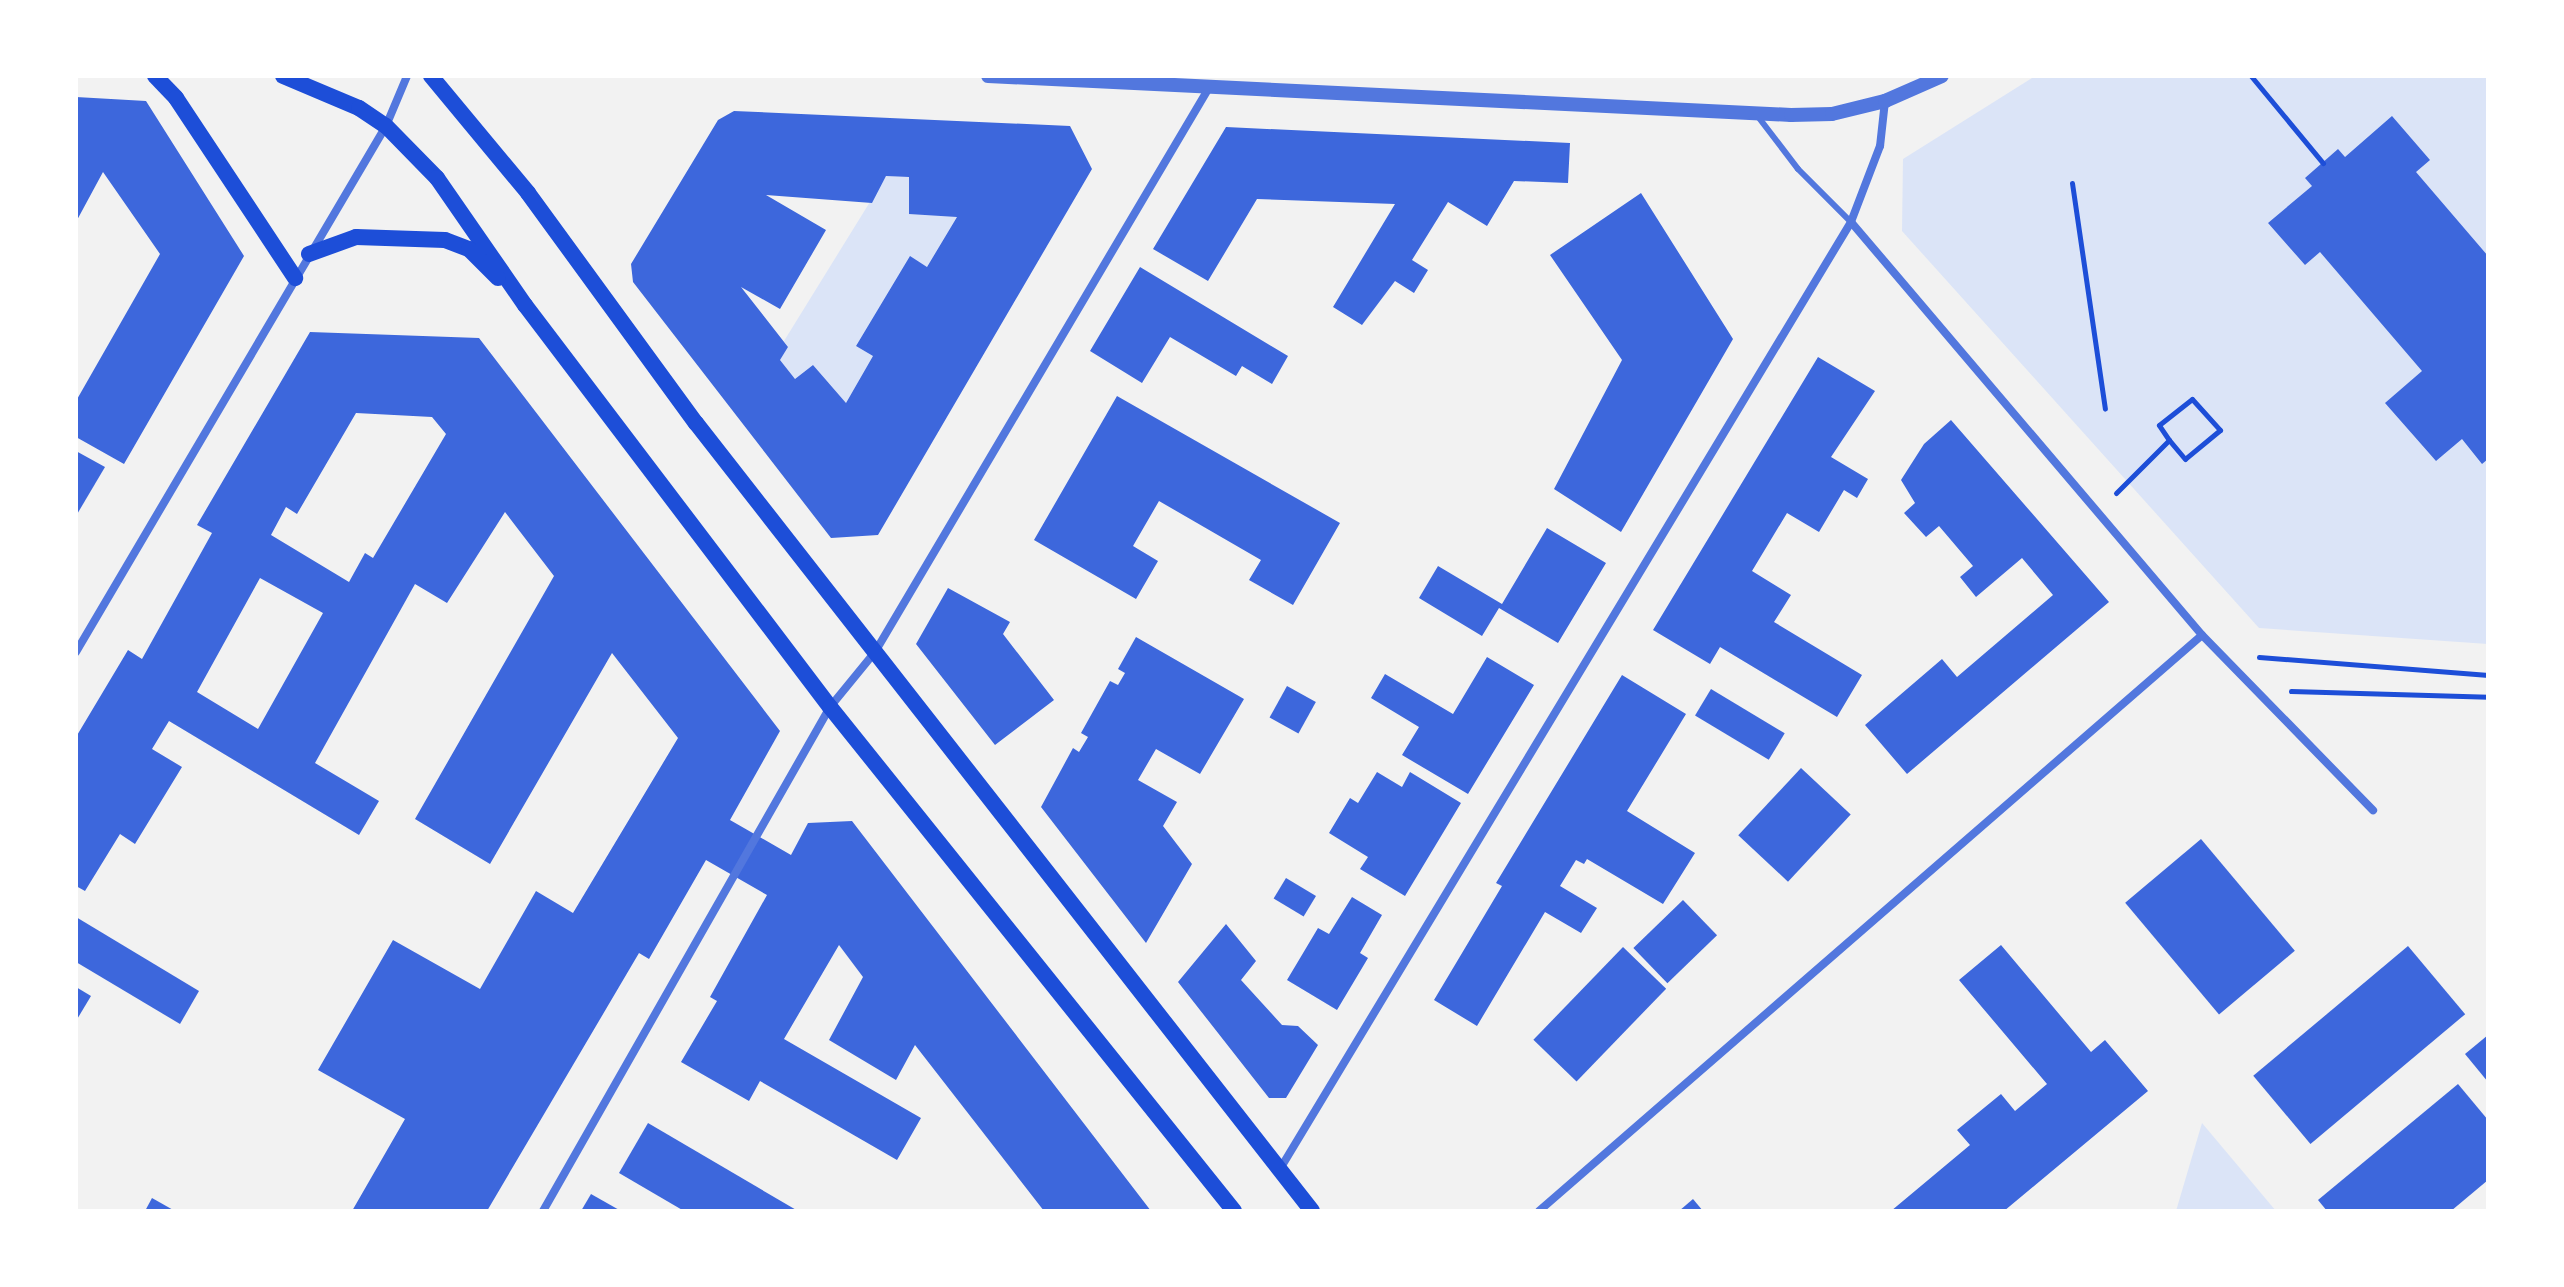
<!DOCTYPE html>
<html>
<head>
<meta charset="utf-8">
<style>
  body { margin:0 }
  #map { position:relative; width:2564px; height:1287px; overflow:hidden; background:#f2f2f2; font-family:"Noto Serif",serif }
  div>[style] { position:absolute }
  .green>* { inset:0; background:#dbe4f7 }
  .building>* { inset:0; background:#3d67dc; transform-origin:0 0 }
  .path>* { height:5px; margin:-2.5px; padding:0 2.5px; transform-origin:2.5px; border-radius:2.5px; background:#1d4ed8 }
  .service>* { height:6px; margin:-3px; padding:0 3px; transform-origin:3px; border-radius:3px; background:#5277de }
  .minor>* { height:8px; margin:-4px; padding:0 4px; transform-origin:4px; border-radius:4px; background:#5277de }
  .tertiary>* { height:14px; margin:-7px; padding:0 7px; transform-origin:7px; border-radius:7px; background:#5277de }
  .secondary>* { height:16px; margin:-8px; padding:0 8px; transform-origin:8px; border-radius:8px; background:#1d4ed8 }
  span { translate:-50% -50%; white-space:nowrap; text-align:center; line-height:1.15; -webkit-text-stroke:7px #fff; paint-order:stroke }
  .frame { position:absolute; inset:0; border:78px solid #fff; pointer-events:none }
</style>
</head>
<body>
<div id="map">
  <div class="green">
    <i style="clip-path:polygon(2035px 76px,2488px 76px,2488px 644px,2259px 628px,1902px 231px,1903px 159px)"></i>
    <i style="clip-path:polygon(886px 176px,909px 177px,957px 217px,927px 267px,910px 257px,856px 346px,873px 356px,846px 403px,813px 365px,795px 379px,780px 360px,788px 347px,784px 341px)"></i>
    <i style="clip-path:polygon(2202px 1123px,2276px 1211px,2176px 1211px)"></i>
  </div>
  <div class="building">
    <i style="clip-path:polygon(76px 97px,146px 101px,244px 256px,124px 464px,76px 437px,76px 401px,160px 254px,103px 172px,76px 222px)"></i>
    <i style="clip-path:polygon(evenodd,734px 111px,1070px 126px,1092px 169px,878px 535px,831px 538px,633px 282px,631px 264px,718px 120px,734px 111px,886px 176px,909px 177px,909px 214px,957px 217px,927px 267px,910px 256px,856px 346px,873px 356px,846px 403px,813px 365px,795px 379px,780px 360px,788px 347px,741px 287px,780px 309px,826px 230px,766px 195px,872px 203px,886px 176px)"></i>
    <i style="clip-path:polygon(2392px 116px,2430px 160px,2416px 172px,2488px 256px,2488px 459px,2482px 464px,2462px 439px,2436px 461px,2385px 403px,2422px 371px,2320px 252px,2305px 265px,2268px 223px,2312px 186px,2305px 178px,2338px 149px,2345px 157px)"></i>
    <i style="clip-path:polygon(1226px 127px,1570px 143px,1568px 183px,1514px 181px,1487px 226px,1448px 202px,1412px 260px,1428px 270px,1414px 293px,1395px 281px,1362px 325px,1333px 307px,1395px 204px,1257px 199px,1208px 281px,1153px 249px)"></i>
    <i style="clip-path:polygon(1641px 193px,1733px 339px,1621px 532px,1554px 489px,1622px 360px,1550px 255px)"></i>
    <i style="clip-path:polygon(1140px 267px,1288px 356px,1272px 384px,1242px 366px,1236px 376px,1170px 337px,1142px 383px,1090px 351px)"></i>
    <i style="clip-path:polygon(evenodd,310px 332px,479px 338px,780px 731px,730px 820px,791px 855px,808px 823px,852px 821px,1151px 1211px,1044px 1211px,915px 1045px,896px 1080px,829px 1040px,863px 977px,839px 945px,784px 1039px,921px 1118px,897px 1160px,760px 1081px,749px 1101px,681px 1062px,717px 1001px,710px 997px,767px 895px,706px 860px,649px 959px,639px 953px,487px 1211px,352px 1211px,405px 1119px,318px 1070px,393px 940px,480px 989px,536px 891px,573px 913px,678px 738px,612px 653px,490px 864px,415px 819px,554px 576px,505px 512px,447px 603px,415px 584px,315px 763px,379px 801px,359px 835px,169px 721px,152px 749px,182px 767px,135px 844px,120px 834px,85px 891px,76px 886px,76px 737px,128px 650px,142px 659px,212px 533px,197px 525px,310px 332px,356px 413px,432px 417px,446px 434px,373px 558px,365px 553px,349px 582px,271px 535px,286px 507px,297px 514px,356px 413px,310px 332px,260px 578px,323px 613px,258px 729px,197px 692px,260px 578px)"></i>
    <i style="clip-path:polygon(1818px 357px,1875px 391px,1831px 457px,1868px 479px,1857px 498px,1844px 490px,1819px 532px,1787px 513px,1752px 571px,1791px 595px,1774px 622px,1862px 675px,1837px 717px,1720px 647px,1710px 664px,1653px 630px)"></i>
    <i style="clip-path:polygon(1117px 396px,1340px 523px,1293px 605px,1249px 580px,1261px 560px,1159px 501px,1133px 546px,1158px 561px,1136px 599px,1034px 540px)"></i>
    <i style="clip-path:polygon(1951px 420px,2109px 602px,1907px 774px,1865px 725px,1942px 659px,1957px 677px,2053px 595px,2022px 558px,1976px 597px,1960px 577px,1973px 566px,1939px 526px,1926px 537px,1904px 513px,1915px 503px,1901px 480px,1924px 444px)"></i>
    <i style="clip-path:polygon(76px 451px,105px 467px,76px 516px)"></i>
    <i style="clip-path:polygon(1547px 528px,1606px 563px,1558px 643px,1499px 608px,1482px 636px,1419px 598px,1438px 566px,1502px 604px)"></i>
    <i style="clip-path:polygon(948px 588px,1010px 622px,1003px 634px,1054px 700px,995px 745px,916px 644px)"></i>
    <i style="clip-path:polygon(1136px 637px,1244px 699px,1200px 774px,1156px 749px,1138px 780px,1177px 802px,1163px 826px,1192px 864px,1146px 943px,1041px 807px,1073px 748px,1079px 752px,1088px 737px,1081px 733px,1110px 681px,1118px 685px,1125px 673px,1118px 669px)"></i>
    <i style="clip-path:polygon(1487px 657px,1534px 685px,1468px 794px,1402px 755px,1419px 727px,1371px 698px,1385px 674px,1453px 714px)"></i>
    <i style="clip-path:polygon(1622px 675px,1686px 714px,1627px 811px,1695px 853px,1663px 904px,1587px 859px,1584px 864px,1576px 860px,1560px 886px,1597px 908px,1581px 933px,1545px 912px,1477px 1026px,1434px 1000px,1502px 886px,1496px 883px)"></i>
    <i style="left:1287px;top:686px;width:33px;height:36px;rotate:29deg"></i>
    <i style="left:1711px;top:689px;width:86px;height:31px;rotate:31deg"></i>
    <i style="left:1801px;top:768px;width:68px;height:92px;rotate:43deg"></i>
    <i style="clip-path:polygon(1377px 772px,1402px 787px,1410px 772px,1461px 803px,1405px 896px,1360px 869px,1368px 857px,1329px 833px,1350px 798px,1358px 803px)"></i>
    <i style="left:2201px;top:839px;width:146px;height:99px;rotate:50deg"></i>
    <i style="left:1286px;top:878px;width:35px;height:24px;rotate:31deg"></i>
    <i style="clip-path:polygon(1352px 897px,1382px 915px,1360px 953px,1368px 958px,1337px 1010px,1287px 980px,1318px 928px,1329px 934px)"></i>
    <i style="left:1683px;top:900px;width:49px;height:69px;rotate:46deg"></i>
    <i style="clip-path:polygon(76px 917px,199px 991px,180px 1024px,76px 962px)"></i>
    <i style="clip-path:polygon(1226px 924px,1256px 961px,1241px 980px,1282px 1025px,1298px 1026px,1318px 1045px,1286px 1098px,1269px 1098px,1178px 982px)"></i>
    <i style="clip-path:polygon(2001px 945px,2091px 1052px,2105px 1040px,2148px 1091px,2004px 1211px,1891px 1211px,1970px 1145px,1957px 1130px,2001px 1094px,2015px 1111px,2047px 1084px,1959px 980px)"></i>
    <i style="left:2408px;top:946px;width:89px;height:202px;rotate:50deg"></i>
    <i style="left:1623px;top:947px;width:60px;height:129px;rotate:44deg"></i>
    <i style="clip-path:polygon(76px 987px,91px 996px,76px 1021px)"></i>
    <i style="clip-path:polygon(2488px 1035px,2488px 1082px,2465px 1054px)"></i>
    <i style="clip-path:polygon(2458px 1084px,2488px 1120px,2488px 1180px,2451px 1211px,2327px 1211px,2318px 1200px)"></i>
    <i style="clip-path:polygon(648px 1123px,798px 1211px,684px 1211px,619px 1173px)"></i>
    <i style="clip-path:polygon(591px 1194px,621px 1211px,581px 1211px)"></i>
    <i style="clip-path:polygon(152px 1198px,175px 1211px,145px 1211px)"></i>
    <i style="clip-path:polygon(1693px 1199px,1703px 1211px,1679px 1211px)"></i>
  </div>
  <div class="path">
    <i style="left:2251px;top:76px;width:113px;rotate:50.4deg"></i>
    <i style="left:2072px;top:183px;width:228px;rotate:81.7deg"></i>
    <i style="left:2116px;top:493px;width:75px;rotate:-45deg"></i>
    <i style="left:2169px;top:440px;width:18px;rotate:-124deg"></i>
    <i style="left:2159px;top:425px;width:42px;rotate:-38.2deg"></i>
    <i style="left:2192px;top:399px;width:42px;rotate:47.9deg"></i>
    <i style="left:2220px;top:430px;width:45px;rotate:140.4deg"></i>
    <i style="left:2185px;top:459px;width:25px;rotate:-130deg"></i>
    <i style="left:2259px;top:657px;width:230px;rotate:4.5deg"></i>
    <i style="left:2291px;top:691px;width:197px;rotate:1.7deg"></i>
  </div>
  <div class="service">
    <i style="left:1756px;top:114px;width:69px;rotate:52.6deg"></i>
    <i style="left:1798px;top:169px;width:75px;rotate:45deg"></i>
  </div>
  <div class="minor">
    <i style="left:1885px;top:101px;width:45px;rotate:96.3deg"></i>
    <i style="left:1880px;top:146px;width:81px;rotate:110.9deg"></i>
    <i style="left:1851px;top:222px;width:542px;rotate:49.64deg"></i>
    <i style="left:2202px;top:635px;width:245px;rotate:45.7deg"></i>
    <i style="left:76px;top:652px;width:611px;rotate:-59.49deg"></i>
    <i style="left:386px;top:126px;width:54px;rotate:-67.2deg"></i>
    <i style="left:1280px;top:1169px;width:1106px;rotate:-58.91deg"></i>
    <i style="left:543px;top:1211px;width:580px;rotate:-60.34deg"></i>
    <i style="left:830px;top:707px;width:71px;rotate:-50.7deg"></i>
    <i style="left:875px;top:652px;width:658px;rotate:-59.38deg"></i>
    <i style="left:1539px;top:1211px;width:878px;rotate:-40.98deg"></i>
  </div>
  <div class="tertiary">
    <i style="left:988px;top:76px;width:804px;rotate:2.78deg"></i>
    <i style="left:1791px;top:115px;width:41px;rotate:-1.4deg"></i>
    <i style="left:1832px;top:114px;width:55px;rotate:-13.8deg"></i>
    <i style="left:1885px;top:101px;width:62px;rotate:-23.7deg"></i>
  </div>
  <div class="secondary">
    <i style="left:155px;top:76px;width:30px;rotate:46deg"></i>
    <i style="left:176px;top:98px;width:216px;rotate:56.5deg"></i>
    <i style="left:283px;top:76px;width:82px;rotate:22.8deg"></i>
    <i style="left:359px;top:108px;width:32px;rotate:34deg"></i>
    <i style="left:386px;top:126px;width:73px;rotate:45.6deg"></i>
    <i style="left:437px;top:178px;width:155px;rotate:55.3deg"></i>
    <i style="left:525px;top:305px;width:505px;rotate:52.81deg"></i>
    <i style="left:830px;top:707px;width:646px;rotate:51.28deg"></i>
    <i style="left:431px;top:76px;width:152px;rotate:50.3deg"></i>
    <i style="left:528px;top:193px;width:285px;rotate:53.9deg"></i>
    <i style="left:696px;top:423px;width:1000px;rotate:51.98deg"></i>
    <i style="left:309px;top:254px;width:50px;rotate:-19.9deg"></i>
    <i style="left:356px;top:237px;width:89px;rotate:1.9deg"></i>
    <i style="left:445px;top:240px;width:26px;rotate:21deg"></i>
    <i style="left:469px;top:249px;width:41px;rotate:45deg"></i>
  </div>
  <div class="frame"></div>
</div>
</body>
</html>
